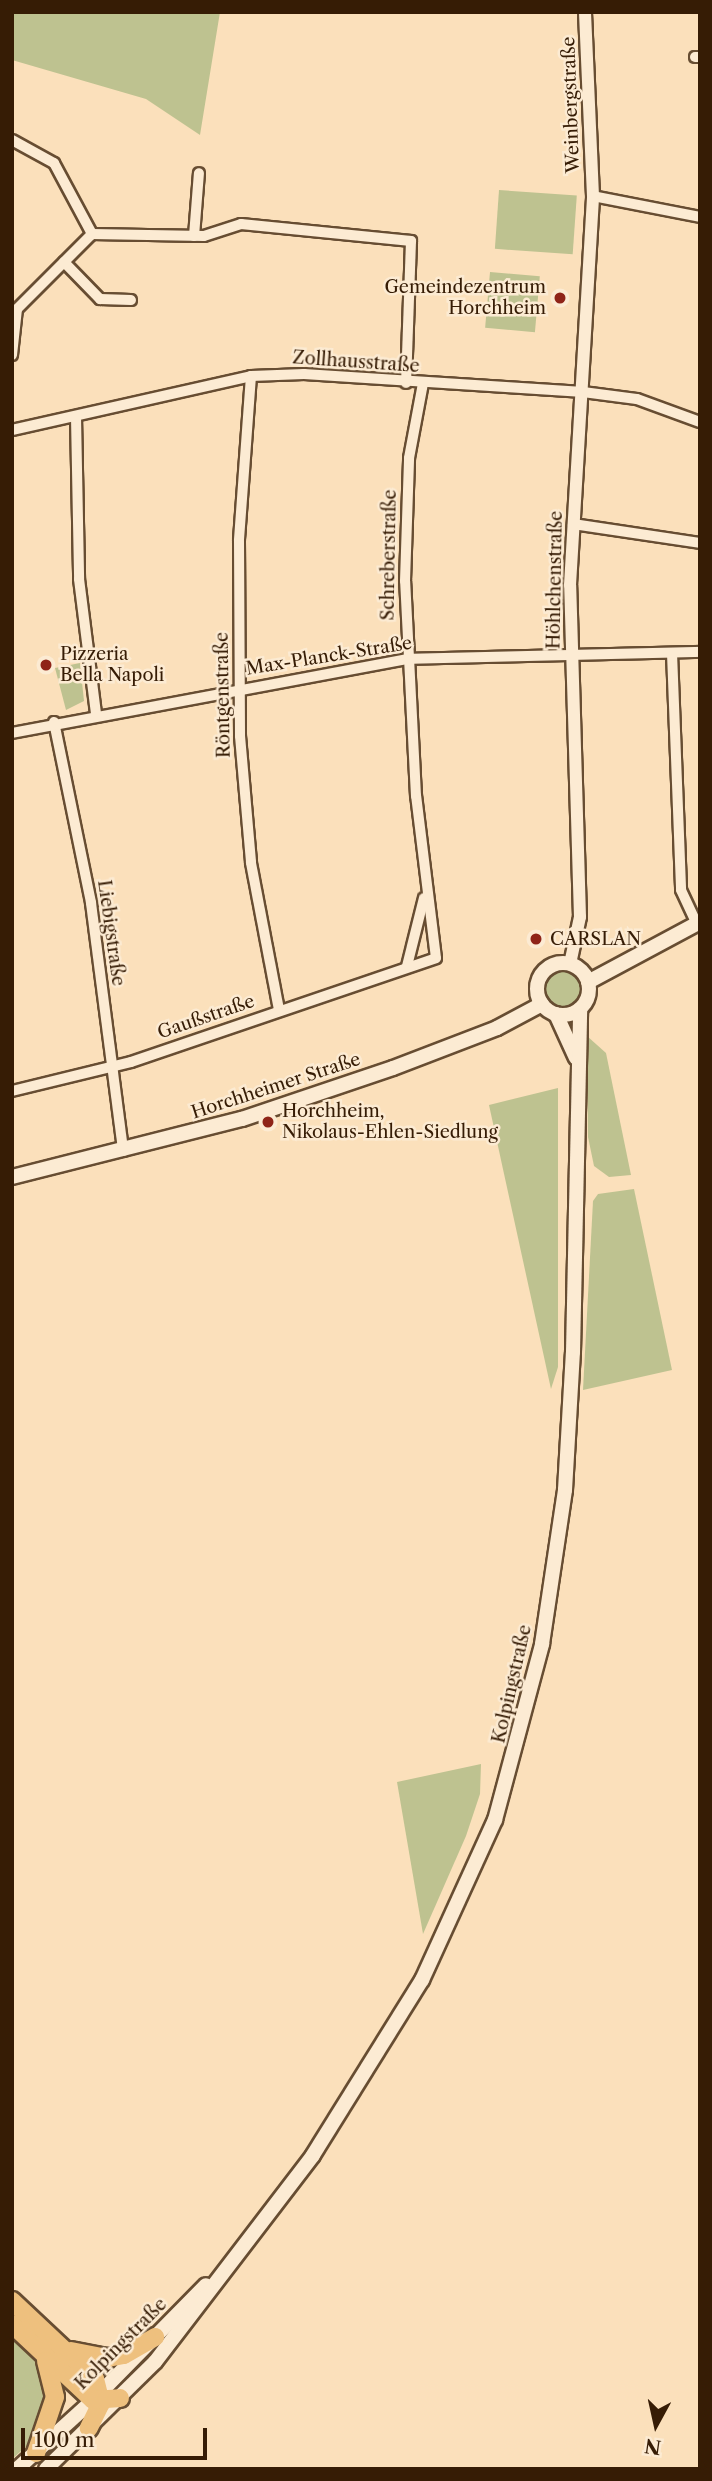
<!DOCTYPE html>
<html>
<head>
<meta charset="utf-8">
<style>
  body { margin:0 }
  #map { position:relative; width:712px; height:2481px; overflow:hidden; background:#fbe0bb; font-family:"Libre Caslon Text",serif }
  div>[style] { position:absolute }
  .green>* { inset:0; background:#bec290; transform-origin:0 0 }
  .round { border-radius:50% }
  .roads { filter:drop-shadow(2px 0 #674d32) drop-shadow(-2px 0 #674d32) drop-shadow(0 2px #674d32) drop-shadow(0 -2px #674d32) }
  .minor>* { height:10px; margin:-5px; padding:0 5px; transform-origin:5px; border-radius:5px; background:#fcebd3 }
  .tertiary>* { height:12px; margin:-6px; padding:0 6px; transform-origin:6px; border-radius:6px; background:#fcebd3 }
  .secondary>* { height:14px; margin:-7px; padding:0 7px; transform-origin:7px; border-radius:7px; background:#fcebd3 }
  .secondary>.ring { margin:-7px; padding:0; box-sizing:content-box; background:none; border:14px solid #fcebd3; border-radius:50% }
  .trunk>* { height:18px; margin:-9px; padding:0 9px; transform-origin:9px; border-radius:9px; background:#eec07e }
  .dots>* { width:19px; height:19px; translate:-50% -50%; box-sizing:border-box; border:4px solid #fcebd3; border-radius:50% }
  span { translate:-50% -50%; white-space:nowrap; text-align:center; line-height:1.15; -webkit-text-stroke:5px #fcebd3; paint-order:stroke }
  .street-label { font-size:18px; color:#361c05 }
  .poi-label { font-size:18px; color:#361c05 }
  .right { translate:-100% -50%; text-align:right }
  .left { translate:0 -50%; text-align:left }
  .frame { position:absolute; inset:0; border:14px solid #361c05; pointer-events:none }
  .north { position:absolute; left:621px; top:2390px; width:70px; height:70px; -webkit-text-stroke:5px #fcebd3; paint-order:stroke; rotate:188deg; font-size:19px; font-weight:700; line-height:28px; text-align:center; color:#361c05 }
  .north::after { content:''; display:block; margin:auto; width:24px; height:32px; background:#361c05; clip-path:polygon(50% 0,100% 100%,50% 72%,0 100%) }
  .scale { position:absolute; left:21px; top:2428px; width:186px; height:32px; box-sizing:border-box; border:4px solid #361c05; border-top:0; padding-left:9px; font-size:21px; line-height:24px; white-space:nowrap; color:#361c05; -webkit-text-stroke:5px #fcebd3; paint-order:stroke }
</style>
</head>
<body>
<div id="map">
  <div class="green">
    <i style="clip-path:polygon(12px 12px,220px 12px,200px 135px,146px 99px,12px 60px)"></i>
    <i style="left:499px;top:190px;width:78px;height:59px;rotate:4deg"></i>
    <i style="left:490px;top:272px;width:50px;height:56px;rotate:5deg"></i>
    <i style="clip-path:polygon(80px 663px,84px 701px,66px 710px,55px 668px)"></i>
    <i class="round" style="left:544px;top:970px;width:38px;height:38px"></i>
    <i style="clip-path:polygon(587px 1036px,606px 1053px,631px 1175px,609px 1177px,594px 1166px,588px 1137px)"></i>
    <i style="clip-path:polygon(558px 1088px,558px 1367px,551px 1389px,489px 1105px)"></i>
    <i style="clip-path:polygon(634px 1189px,672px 1370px,583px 1390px,593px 1201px,598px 1194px)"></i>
    <i style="clip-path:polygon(481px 1764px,480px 1794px,466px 1836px,423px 1934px,397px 1782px)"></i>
    <i style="clip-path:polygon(12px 2334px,35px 2357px,49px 2387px,35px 2439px,12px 2459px)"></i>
  </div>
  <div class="roads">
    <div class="minor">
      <i style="left:695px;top:57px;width:5px"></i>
      <i style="left:12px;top:140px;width:48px;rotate:28.7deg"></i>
      <i style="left:54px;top:163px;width:81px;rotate:61.8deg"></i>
      <i style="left:593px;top:196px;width:109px;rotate:11.1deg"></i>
      <i style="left:194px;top:236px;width:63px;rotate:-85.5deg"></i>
      <i style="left:64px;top:262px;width:52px;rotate:45.8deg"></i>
      <i style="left:100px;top:299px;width:31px;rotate:2deg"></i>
      <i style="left:12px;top:355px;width:46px;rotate:-83.8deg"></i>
      <i style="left:17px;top:309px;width:106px;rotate:-45deg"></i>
      <i style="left:92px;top:234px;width:112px;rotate:1deg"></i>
      <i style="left:204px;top:236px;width:39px;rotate:-18deg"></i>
      <i style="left:241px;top:224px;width:171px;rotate:5.7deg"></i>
      <i style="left:411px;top:241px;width:142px;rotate:92deg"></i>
      <i style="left:251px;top:376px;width:165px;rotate:94.2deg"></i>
      <i style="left:239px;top:541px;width:195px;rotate:89.7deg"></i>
      <i style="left:240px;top:736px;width:127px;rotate:85deg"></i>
      <i style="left:251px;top:863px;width:150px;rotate:79.2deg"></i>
      <i style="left:76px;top:417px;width:162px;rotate:88.9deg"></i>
      <i style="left:79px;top:579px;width:136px;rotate:82.8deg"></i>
      <i style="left:12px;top:430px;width:245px;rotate:-12.7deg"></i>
      <i style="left:251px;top:376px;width:53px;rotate:-2.2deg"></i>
      <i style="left:304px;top:374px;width:280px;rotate:3.7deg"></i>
      <i style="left:583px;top:392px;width:54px;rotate:7.4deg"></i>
      <i style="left:637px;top:399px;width:67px;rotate:20.1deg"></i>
      <i style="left:573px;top:524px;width:128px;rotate:8.5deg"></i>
      <i style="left:672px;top:653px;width:237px;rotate:87.8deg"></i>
      <i style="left:681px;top:890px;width:38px;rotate:65deg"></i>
      <i style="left:54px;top:722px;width:185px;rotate:78.4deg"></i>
      <i style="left:91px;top:903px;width:250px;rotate:82.6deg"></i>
      <i style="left:12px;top:733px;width:402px;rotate:-10.6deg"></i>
      <i style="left:407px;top:659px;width:293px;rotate:-1.4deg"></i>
      <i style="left:407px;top:966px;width:70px;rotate:-76deg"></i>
      <i style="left:12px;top:1091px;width:122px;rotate:-13.7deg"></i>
      <i style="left:131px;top:1062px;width:322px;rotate:-18.8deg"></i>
      <i style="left:436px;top:958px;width:163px;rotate:-97deg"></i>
      <i style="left:416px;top:796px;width:215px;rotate:-92.9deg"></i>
      <i style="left:405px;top:581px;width:123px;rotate:-88.1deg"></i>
      <i style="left:409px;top:458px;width:76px;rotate:-79.4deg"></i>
    </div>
    <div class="tertiary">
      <i style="left:570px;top:964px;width:48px;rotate:-78deg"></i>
      <i style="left:580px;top:917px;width:332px;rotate:-91.7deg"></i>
      <i style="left:570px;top:585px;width:390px;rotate:-86.6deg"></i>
      <i style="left:593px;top:196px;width:184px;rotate:-92.5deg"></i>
    </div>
    <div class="secondary">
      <i class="ring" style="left:537px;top:963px;width:38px;height:38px"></i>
      <i style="left:588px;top:982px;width:127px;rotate:-28.2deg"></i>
      <i style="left:556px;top:1014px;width:48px;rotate:65.6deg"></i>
      <i style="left:12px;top:1177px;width:237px;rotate:-14.2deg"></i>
      <i style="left:242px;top:1119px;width:159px;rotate:-18.7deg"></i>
      <i style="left:393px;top:1068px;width:111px;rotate:-21deg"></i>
      <i style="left:497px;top:1028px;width:51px;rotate:-28.1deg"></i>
      <i style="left:17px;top:2469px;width:103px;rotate:-42.2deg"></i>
      <i style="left:93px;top:2400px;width:161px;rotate:-45.5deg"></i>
      <i style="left:46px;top:2469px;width:153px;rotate:-44.5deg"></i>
      <i style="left:155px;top:2362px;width:260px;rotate:-52.6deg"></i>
      <i style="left:313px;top:2155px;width:206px;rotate:-58.1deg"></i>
      <i style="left:422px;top:1980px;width:176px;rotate:-65.5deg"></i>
      <i style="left:495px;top:1820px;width:182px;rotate:-75deg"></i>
      <i style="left:542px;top:1644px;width:156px;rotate:-81.5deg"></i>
      <i style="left:565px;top:1490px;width:138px;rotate:-86.7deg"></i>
      <i style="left:573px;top:1352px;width:343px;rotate:-88.8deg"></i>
    </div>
    <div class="trunk">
      <i style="left:12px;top:2301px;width:114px;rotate:43.2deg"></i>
      <i style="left:95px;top:2379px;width:25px;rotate:76deg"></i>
      <i style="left:101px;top:2403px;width:28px;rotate:116deg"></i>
      <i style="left:12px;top:2324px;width:111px;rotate:43.2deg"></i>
      <i style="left:93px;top:2400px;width:27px;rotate:-4deg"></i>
      <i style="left:71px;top:2351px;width:38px;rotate:11deg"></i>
      <i style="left:108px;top:2358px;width:16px;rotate:-11deg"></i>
      <i style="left:124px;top:2355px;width:36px;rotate:-30deg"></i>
      <i style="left:36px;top:2453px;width:59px;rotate:-71.3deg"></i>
      <i style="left:55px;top:2397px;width:37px;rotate:-104deg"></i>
    </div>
  </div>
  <div class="dots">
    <i style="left:560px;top:298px;background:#8f2418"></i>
    <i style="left:46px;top:665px;background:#8f2418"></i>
    <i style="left:536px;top:939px;background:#8f2418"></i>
    <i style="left:268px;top:1122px;background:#8f2418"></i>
  </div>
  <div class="street-label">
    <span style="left:571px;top:105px;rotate:-92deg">Weinbergstraße</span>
    <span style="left:356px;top:362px;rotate:4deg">Zollhausstraße</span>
    <span style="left:389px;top:555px;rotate:-89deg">Schreberstraße</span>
    <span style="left:555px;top:580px;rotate:-89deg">Höhlchenstraße</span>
    <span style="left:329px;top:656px;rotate:-9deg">Max-Planck-Straße</span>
    <span style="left:223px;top:695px;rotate:-91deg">Röntgenstraße</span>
    <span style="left:111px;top:933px;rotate:82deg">Liebigstraße</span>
    <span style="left:206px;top:1017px;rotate:-19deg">Gaußstraße</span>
    <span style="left:276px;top:1086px;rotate:-18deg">Horchheimer Straße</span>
    <span style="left:512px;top:1684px;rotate:-77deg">Kolpingstraße</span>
    <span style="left:121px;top:2344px;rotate:-45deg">Kolpingstraße</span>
  </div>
  <div class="poi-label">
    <span class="right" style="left:546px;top:298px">Gemeindezentrum<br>Horchheim</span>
    <span class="left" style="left:60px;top:665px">Pizzeria<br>Bella Napoli</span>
    <span class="left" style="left:550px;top:939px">CARSLAN</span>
    <span class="left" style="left:282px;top:1122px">Horchheim,<br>Nikolaus-Ehlen-Siedlung</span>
  </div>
  <div class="frame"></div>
  <div class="north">N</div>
  <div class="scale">100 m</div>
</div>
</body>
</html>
